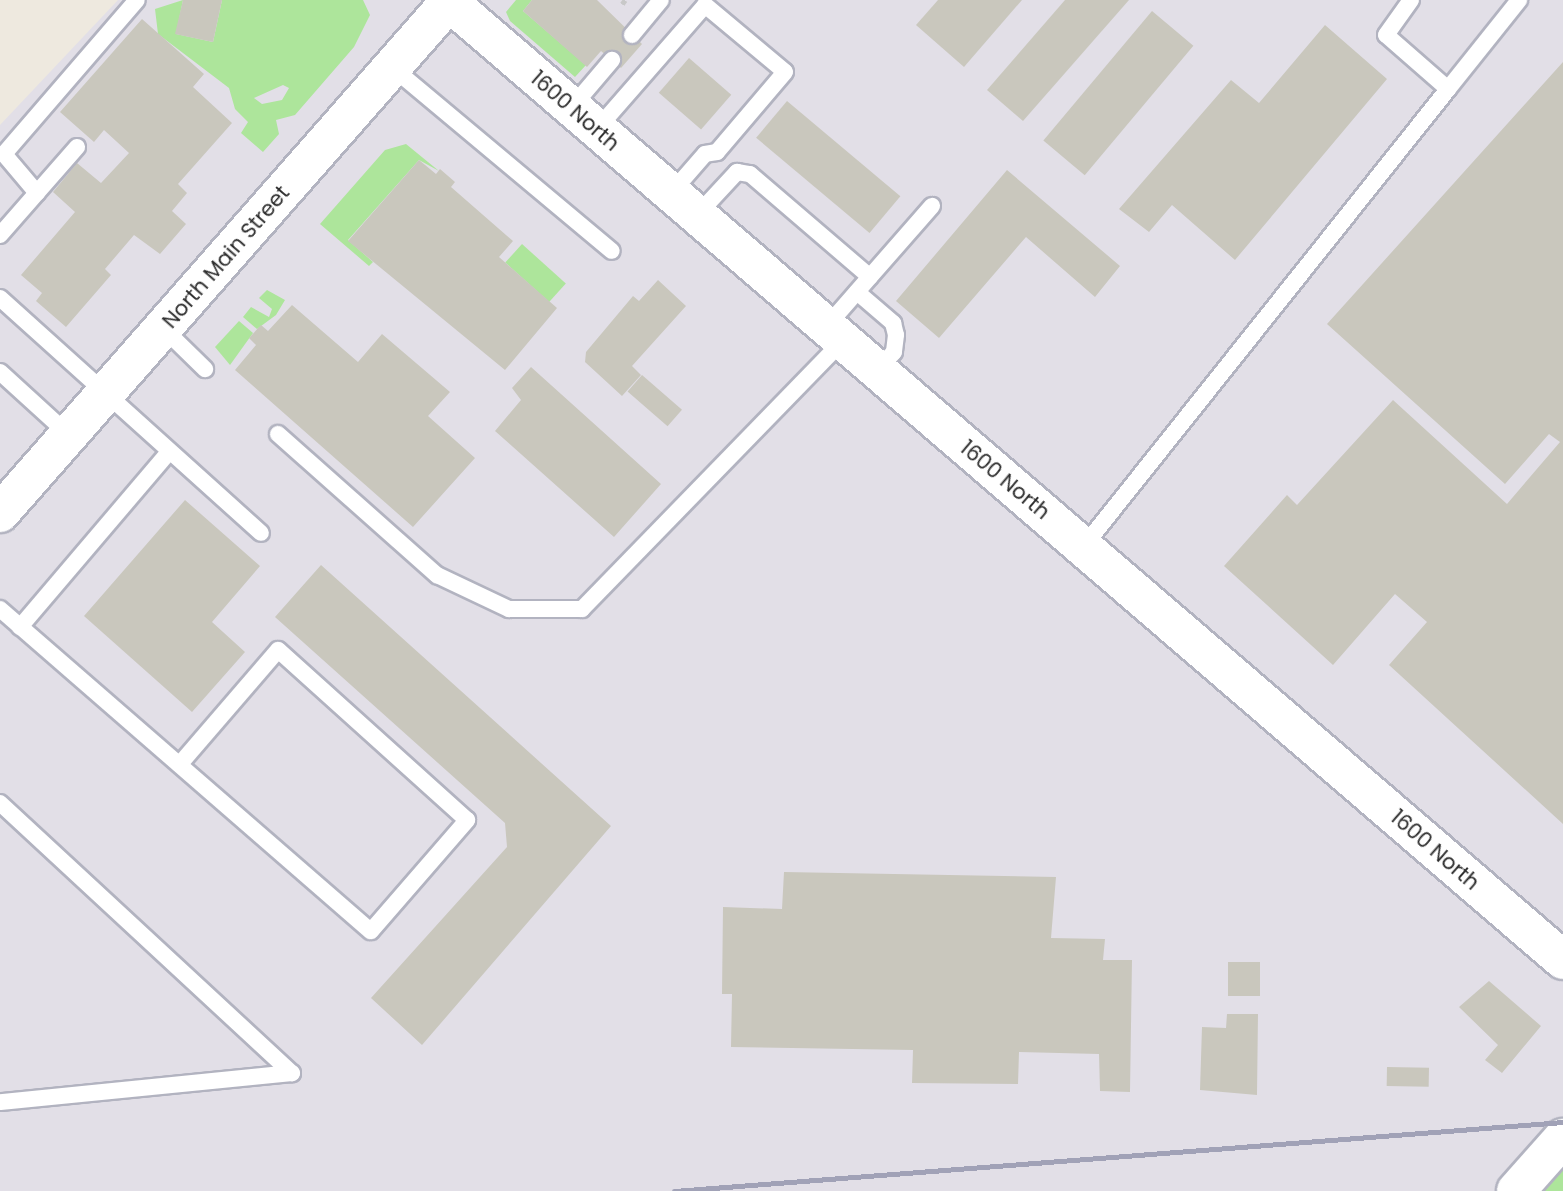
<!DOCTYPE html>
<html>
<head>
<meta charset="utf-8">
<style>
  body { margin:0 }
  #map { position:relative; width:1563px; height:1191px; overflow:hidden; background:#eee9df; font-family:Poppins,sans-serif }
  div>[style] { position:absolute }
  .industrial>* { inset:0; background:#e2dfe7 }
  .green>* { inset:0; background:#ade59b; transform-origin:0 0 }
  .building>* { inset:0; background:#c9c7bd; transform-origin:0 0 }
  .path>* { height:4.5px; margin-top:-2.25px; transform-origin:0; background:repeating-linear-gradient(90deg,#c8c8c8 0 5px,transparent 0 8.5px) }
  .roads { filter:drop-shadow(2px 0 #b2b3c0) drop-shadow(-2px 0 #b2b3c0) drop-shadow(0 2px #b2b3c0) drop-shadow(0 -2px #b2b3c0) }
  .service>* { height:16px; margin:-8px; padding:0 8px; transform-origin:8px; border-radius:8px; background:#fff }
  .tertiary>* { height:38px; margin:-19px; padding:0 19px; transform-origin:19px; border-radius:19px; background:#fff }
  .secondary>* { height:38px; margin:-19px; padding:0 19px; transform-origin:19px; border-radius:19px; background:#fff }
  .rail>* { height:5px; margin:-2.5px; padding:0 2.5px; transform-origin:2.5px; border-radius:2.5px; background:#a1a2b7 }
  span { translate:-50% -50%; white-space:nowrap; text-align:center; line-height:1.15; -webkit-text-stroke:6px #fff; paint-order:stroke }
  .street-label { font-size:21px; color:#2c2c2c }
</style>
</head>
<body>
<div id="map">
  <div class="industrial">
    <i style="clip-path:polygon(118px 0,1563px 0,1563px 1185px,1557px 1191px,0 1191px,0 125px)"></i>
  </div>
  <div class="green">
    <i style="clip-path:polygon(evenodd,183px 0,176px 34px,213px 42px,222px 0,363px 0,370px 15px,354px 47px,295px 115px,276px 120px,279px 134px,263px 152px,241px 133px,248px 122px,235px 109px,229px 88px,158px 34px,155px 9px,183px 0,283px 85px,289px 88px,282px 100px,262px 104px,254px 98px,283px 85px)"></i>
    <i style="clip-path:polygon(516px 0,532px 0,523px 11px,586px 65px,575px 77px,510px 21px,506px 12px)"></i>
    <i style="clip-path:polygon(406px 144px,439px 171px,419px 160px,348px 240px,373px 262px,369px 266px,320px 224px,385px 150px)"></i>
    <i style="left:522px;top:244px;width:59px;height:25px;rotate:42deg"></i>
    <i style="clip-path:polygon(267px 290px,285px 300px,276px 315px,257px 329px,243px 317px,251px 307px,269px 317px,272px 309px,259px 298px)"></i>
    <i style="clip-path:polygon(239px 321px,253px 333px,230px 365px,215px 347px)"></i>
    <i style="clip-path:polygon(1563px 1161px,1563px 1191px,1535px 1191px)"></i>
  </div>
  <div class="building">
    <i style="clip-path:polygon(183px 0,222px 0,213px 42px,175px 34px)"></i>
    <i style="clip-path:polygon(532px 0,597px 0,642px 44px,621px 68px,601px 51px,587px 67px,523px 11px)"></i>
    <i style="clip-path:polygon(938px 0,1022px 0,964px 67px,916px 25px)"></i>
    <i style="clip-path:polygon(1065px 0,1129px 0,1023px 121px,987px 90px)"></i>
    <i style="left:1152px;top:11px;width:54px;height:169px;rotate:40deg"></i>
    <i style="clip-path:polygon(142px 19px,204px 74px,193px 87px,232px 123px,178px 184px,187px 193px,172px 211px,186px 224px,160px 254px,134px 235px,105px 269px,111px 275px,66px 327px,36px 301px,42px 293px,21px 275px,75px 212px,53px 192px,77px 163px,101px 183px,129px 153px,104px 130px,94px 142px,60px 112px)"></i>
    <i style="clip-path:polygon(1325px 25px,1387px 79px,1235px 260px,1172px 205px,1149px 232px,1119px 209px,1231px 80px,1259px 103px)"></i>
    <i style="left:689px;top:58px;width:56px;height:46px;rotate:41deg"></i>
    <i style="clip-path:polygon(1563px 62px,1563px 824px,1389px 665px,1427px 622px,1395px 594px,1333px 665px,1224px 566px,1287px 495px,1297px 505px,1393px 400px,1507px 504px,1560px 442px,1549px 434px,1505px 484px,1327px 324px)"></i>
    <i style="left:787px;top:101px;width:148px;height:48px;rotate:40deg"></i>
    <i style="clip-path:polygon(419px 160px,436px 174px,440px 169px,455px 182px,451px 187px,513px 241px,499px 257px,557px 308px,505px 370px,348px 241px)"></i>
    <i style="clip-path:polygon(1007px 170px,1120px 266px,1095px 297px,1026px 237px,939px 338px,896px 301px)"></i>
    <i style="clip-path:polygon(658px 280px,686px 306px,632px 366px,641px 375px,622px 396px,585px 362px,586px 352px,633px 296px,639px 301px)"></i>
    <i style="clip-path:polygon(292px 305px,358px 362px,382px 334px,450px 392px,428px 416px,475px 458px,413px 527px,235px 370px,256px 345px,249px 338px,261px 325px,268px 331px)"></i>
    <i style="clip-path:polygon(531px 367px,661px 484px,614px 537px,495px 431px,521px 400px,512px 388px)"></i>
    <i style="left:642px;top:375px;width:53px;height:22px;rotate:41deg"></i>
    <i style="clip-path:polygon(185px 500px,260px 566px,212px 622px,245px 652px,192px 712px,84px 616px)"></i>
    <i style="clip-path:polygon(321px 565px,611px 826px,422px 1045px,371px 998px,507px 847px,505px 823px,275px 617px)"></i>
    <i style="clip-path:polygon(784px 872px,1056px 877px,1051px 938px,1105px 939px,1103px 960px,1132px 960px,1130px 1092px,1100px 1091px,1099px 1054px,1019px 1052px,1018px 1084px,912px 1083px,913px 1050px,731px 1047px,732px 994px,722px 994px,723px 907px,782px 909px)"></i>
    <i style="left:1228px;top:962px;width:32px;height:34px"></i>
    <i style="clip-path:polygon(1489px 981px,1541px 1026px,1502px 1073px,1485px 1060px,1498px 1045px,1459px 1007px)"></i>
    <i style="clip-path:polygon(1227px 1014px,1258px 1014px,1257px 1095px,1200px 1090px,1202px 1027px,1226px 1028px)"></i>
    <i style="left:1387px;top:1067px;width:42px;height:19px;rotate:1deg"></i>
  </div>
  <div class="path">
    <i style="left:622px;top:4px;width:5px;rotate:-53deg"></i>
  </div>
  <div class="roads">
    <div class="service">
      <i style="left:632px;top:35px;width:45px;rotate:-50.4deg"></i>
      <i style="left:393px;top:68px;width:285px;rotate:39.9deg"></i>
      <i style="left:1448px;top:89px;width:114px;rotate:-51.4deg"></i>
      <i style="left:572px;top:107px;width:62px;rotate:-49.6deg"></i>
      <i style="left:597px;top:129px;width:164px;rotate:-48.9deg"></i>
      <i style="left:705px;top:5px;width:104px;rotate:39.9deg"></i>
      <i style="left:785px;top:72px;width:105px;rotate:130.4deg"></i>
      <i style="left:717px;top:152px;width:12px;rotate:171deg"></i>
      <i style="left:705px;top:154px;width:52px;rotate:131.1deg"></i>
      <i style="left:37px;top:193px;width:51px;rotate:-130.2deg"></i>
      <i style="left:4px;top:154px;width:203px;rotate:-49.2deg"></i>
      <i style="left:697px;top:215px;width:59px;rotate:-47.1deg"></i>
      <i style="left:737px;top:172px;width:13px;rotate:9deg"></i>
      <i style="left:750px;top:174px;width:158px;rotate:40.6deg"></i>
      <i style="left:0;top:235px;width:117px;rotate:-48.8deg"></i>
      <i style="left:857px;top:292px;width:48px;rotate:40.7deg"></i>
      <i style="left:893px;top:323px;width:12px;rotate:76deg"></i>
      <i style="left:896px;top:335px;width:17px;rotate:97deg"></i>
      <i style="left:894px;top:352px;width:26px;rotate:133deg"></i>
      <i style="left:0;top:298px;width:351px;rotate:42deg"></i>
      <i style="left:826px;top:327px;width:161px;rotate:-48.8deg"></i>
      <i style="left:163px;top:328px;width:59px;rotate:44.3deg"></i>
      <i style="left:0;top:372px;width:93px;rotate:42.4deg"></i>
      <i style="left:278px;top:434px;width:213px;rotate:41.6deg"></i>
      <i style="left:437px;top:575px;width:80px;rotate:25.3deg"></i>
      <i style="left:509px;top:609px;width:73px"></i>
      <i style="left:582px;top:609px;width:373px;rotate:-45.8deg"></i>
      <i style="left:1084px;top:546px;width:584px;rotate:-51.46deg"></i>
      <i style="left:1448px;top:89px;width:82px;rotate:-138.9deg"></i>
      <i style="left:1386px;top:35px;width:43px;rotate:-54.5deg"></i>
      <i style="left:0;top:609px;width:491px;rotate:41deg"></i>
      <i style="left:371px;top:931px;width:147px;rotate:-49.1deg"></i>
      <i style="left:467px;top:820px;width:254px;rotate:-138deg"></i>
      <i style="left:278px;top:650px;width:150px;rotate:130.7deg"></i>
      <i style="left:20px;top:627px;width:228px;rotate:-49.6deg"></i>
      <i style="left:0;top:803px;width:398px;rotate:42.8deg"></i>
      <i style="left:292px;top:1073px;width:293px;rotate:174.3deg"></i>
    </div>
    <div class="tertiary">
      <i style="left:447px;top:0;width:1472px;rotate:40.7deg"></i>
      <i style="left:1516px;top:1191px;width:71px;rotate:-48.4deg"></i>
    </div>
    <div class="secondary">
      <i style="left:0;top:513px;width:683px;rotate:-48.68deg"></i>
    </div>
  </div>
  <div class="rail">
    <i style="left:674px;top:1191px;width:892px;rotate:-4.44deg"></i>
  </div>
  <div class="street-label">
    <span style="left:575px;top:111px;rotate:41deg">1600 North</span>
    <span style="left:226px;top:257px;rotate:-49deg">North Main Street</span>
    <span style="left:1005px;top:480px;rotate:40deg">1600 North</span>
    <span style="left:1435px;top:850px;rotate:41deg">1600 North</span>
  </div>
</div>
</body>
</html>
